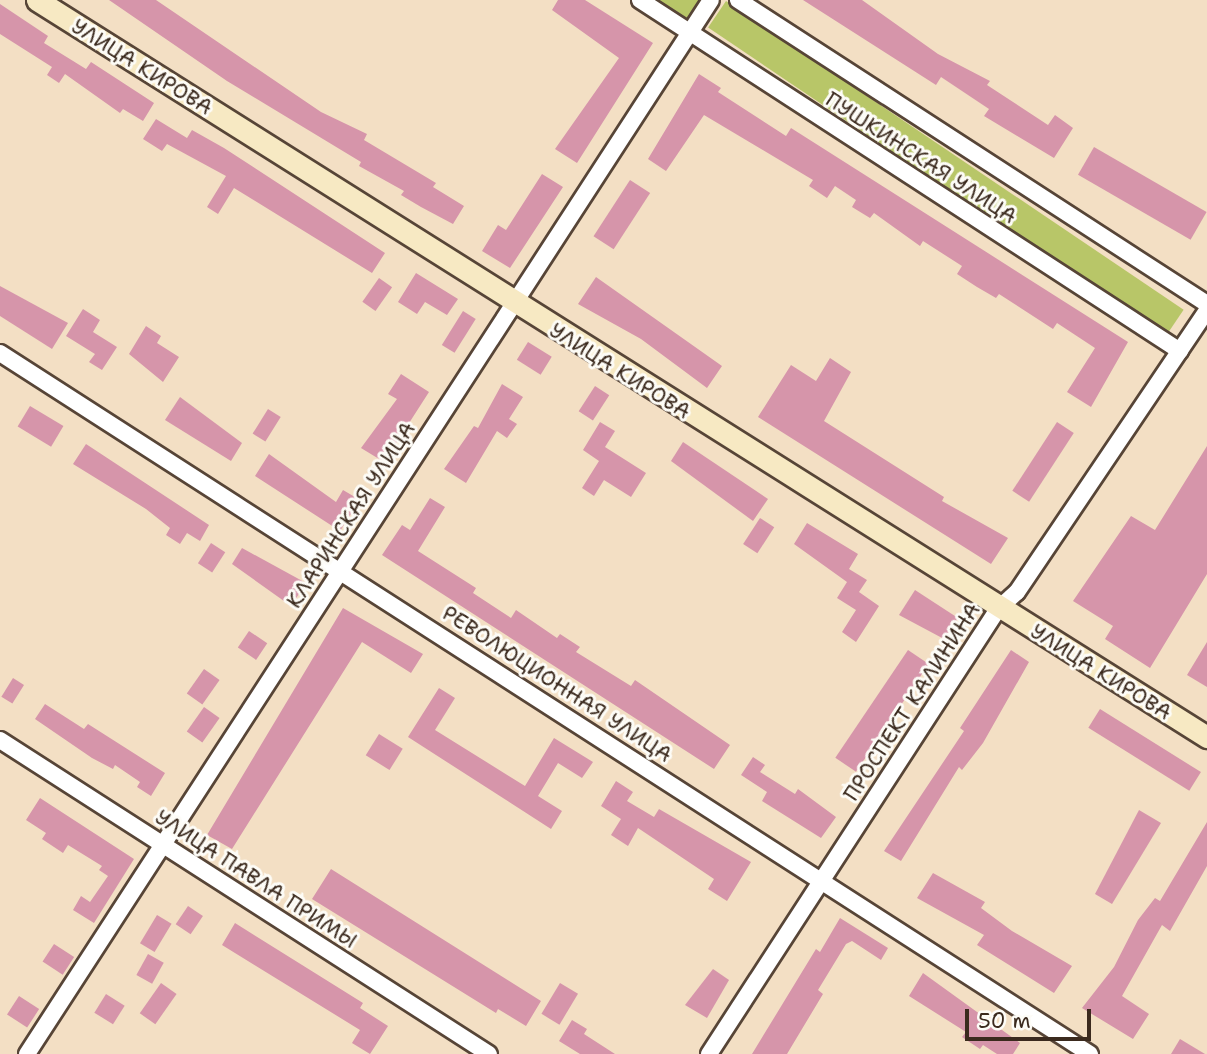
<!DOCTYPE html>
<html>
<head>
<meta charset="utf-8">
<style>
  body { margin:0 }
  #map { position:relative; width:1207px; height:1054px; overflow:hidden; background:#f3dfc4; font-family:"Shantell Sans",sans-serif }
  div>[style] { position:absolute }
  .green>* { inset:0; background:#b8c668; transform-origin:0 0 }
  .building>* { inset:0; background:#d695aa; transform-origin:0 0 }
  .roads { filter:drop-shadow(2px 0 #574537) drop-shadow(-2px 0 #574537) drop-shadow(0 2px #574537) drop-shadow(0 -2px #574537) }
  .street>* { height:16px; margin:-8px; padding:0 8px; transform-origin:8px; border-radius:8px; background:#fff }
  .secondary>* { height:21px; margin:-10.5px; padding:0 10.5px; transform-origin:10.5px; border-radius:10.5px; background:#f7e9c3 }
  span { translate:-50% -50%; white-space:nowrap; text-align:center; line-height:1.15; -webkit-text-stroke:6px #fdfcf7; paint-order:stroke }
  .street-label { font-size:21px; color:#3b2a1e }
  .scale { position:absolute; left:965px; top:1009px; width:126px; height:32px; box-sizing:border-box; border:4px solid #3b2a1e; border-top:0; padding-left:9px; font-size:21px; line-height:24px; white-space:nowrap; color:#3b2a1e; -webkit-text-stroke:5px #fdfcf7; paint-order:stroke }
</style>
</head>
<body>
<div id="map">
  <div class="green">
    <i style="clip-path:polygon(657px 0,701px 0,689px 21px)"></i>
    <i style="left:726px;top:1px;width:552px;height:32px;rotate:34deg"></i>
  </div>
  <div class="building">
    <i style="clip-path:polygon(109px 0,156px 0,321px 112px,367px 134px,364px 140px,436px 183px,433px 187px,464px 206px,453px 224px,421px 207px,401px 195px,404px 191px,359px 166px,361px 162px,227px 81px)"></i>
    <i style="clip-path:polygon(558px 0,585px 0,653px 43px,577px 163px,555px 149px,619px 58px,552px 10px)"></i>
    <i style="clip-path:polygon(803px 0,862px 0,938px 54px,990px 81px,987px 85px,1048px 125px,1055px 115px,1073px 128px,1054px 158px,984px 116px,989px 109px,941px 77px,936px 85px)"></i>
    <i style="clip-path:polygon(0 4px,48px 36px,44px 43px,86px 69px,91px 62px,154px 103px,143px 121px,123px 109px,120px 113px,65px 74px,59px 83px,47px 75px,52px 67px,0 34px)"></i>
    <i style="clip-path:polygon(699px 74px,721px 88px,718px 92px,786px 136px,791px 128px,1128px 342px,1091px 407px,1067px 392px,1095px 348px,1057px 323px,1053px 329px,999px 294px,996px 298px,977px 287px,957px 274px,962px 266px,923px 241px,920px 246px,874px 213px,870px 218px,852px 207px,856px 200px,835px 186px,827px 198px,809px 186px,813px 180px,704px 115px,666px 171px,648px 159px)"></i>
    <i style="clip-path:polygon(156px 119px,187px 138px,192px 130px,224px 148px,385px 253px,372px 273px,234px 188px,218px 214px,207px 207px,226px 176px,167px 144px,162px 151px,143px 139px)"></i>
    <i style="left:1094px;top:147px;width:130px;height:32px;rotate:30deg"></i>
    <i style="clip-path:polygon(542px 174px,563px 187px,510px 268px,482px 251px,498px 225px,506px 230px)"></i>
    <i style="left:630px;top:180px;width:24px;height:67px;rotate:33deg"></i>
    <i style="clip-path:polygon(416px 273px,458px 299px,447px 315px,425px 302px,417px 314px,398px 302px)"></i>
    <i style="clip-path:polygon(596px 277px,722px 366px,707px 388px,641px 339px,578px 304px)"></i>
    <i style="left:379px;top:278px;width:16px;height:29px;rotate:35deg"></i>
    <i style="clip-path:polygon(0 286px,68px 323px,52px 349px,0 316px)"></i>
    <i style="clip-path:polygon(83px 309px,100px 320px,93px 332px,117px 347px,102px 370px,89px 362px,95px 354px,66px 336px)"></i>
    <i style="left:463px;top:311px;width:15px;height:40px;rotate:32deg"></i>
    <i style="clip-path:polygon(146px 326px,161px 336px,157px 343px,179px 357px,163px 382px,129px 354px)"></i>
    <i style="left:528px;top:342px;width:28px;height:21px;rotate:32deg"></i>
    <i style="clip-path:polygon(830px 358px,851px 372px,824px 421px,944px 497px,942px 501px,1008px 538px,991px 564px,758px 417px,791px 365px,816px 381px)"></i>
    <i style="clip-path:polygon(401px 374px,429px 392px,384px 462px,361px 448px,397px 399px,388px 394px)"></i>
    <i style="clip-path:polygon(502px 384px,523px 397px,509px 419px,517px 424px,507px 438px,497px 431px,466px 483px,444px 469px,474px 426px,478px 428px)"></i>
    <i style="left:595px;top:386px;width:17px;height:30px;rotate:33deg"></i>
    <i style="clip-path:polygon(180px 397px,242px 443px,231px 461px,165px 420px)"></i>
    <i style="left:30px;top:406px;width:39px;height:24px;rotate:31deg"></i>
    <i style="left:268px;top:409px;width:15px;height:29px;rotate:32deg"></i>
    <i style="clip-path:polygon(600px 422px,615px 431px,605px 447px,646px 473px,631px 497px,604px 480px,594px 496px,582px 488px,599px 461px,583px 450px)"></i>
    <i style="left:1057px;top:422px;width:20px;height:82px;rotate:33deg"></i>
    <i style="clip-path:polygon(683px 442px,768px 499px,753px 521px,671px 461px)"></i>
    <i style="clip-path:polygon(86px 444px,209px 525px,200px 541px,187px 533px,180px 544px,166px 535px,170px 528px,146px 509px,73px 464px)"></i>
    <i style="clip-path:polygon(1207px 446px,1207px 574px,1150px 668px,1105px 639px,1113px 626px,1073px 601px,1131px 516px,1155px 530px)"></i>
    <i style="clip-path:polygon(269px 454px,336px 502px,343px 490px,360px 500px,340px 531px,255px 476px)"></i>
    <i style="clip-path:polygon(430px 498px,445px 507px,418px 551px,476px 588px,473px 593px,511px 618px,516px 610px,557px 638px,560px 634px,580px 647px,576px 652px,631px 686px,635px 680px,730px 745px,714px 769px,382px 555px,402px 525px,410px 530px)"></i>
    <i style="left:760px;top:518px;width:17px;height:31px;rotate:33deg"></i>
    <i style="clip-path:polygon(807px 523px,858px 554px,849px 569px,867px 580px,859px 592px,879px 606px,856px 642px,842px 632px,856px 610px,837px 598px,847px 582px,794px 544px)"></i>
    <i style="left:211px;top:543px;width:17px;height:24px;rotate:33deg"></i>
    <i style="clip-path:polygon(242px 548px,306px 583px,291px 606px,232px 564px)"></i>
    <i style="clip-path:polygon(915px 590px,958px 618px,944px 639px,899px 615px)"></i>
    <i style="clip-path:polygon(343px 608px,423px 654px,411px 673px,362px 642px,232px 849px,207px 835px)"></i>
    <i style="left:249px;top:631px;width:22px;height:20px;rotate:34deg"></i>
    <i style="clip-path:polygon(1207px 642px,1207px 687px,1187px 675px)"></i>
    <i style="left:908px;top:650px;width:25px;height:130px;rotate:34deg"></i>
    <i style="clip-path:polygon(1011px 650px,1029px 662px,983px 743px,962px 770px,959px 767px,901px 861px,884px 851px,964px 731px,960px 728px)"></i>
    <i style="left:204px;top:669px;width:19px;height:30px;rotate:35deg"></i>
    <i style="left:13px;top:678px;width:13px;height:22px;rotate:32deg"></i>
    <i style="clip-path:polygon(439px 688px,455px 698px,435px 730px,525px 786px,554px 738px,593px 762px,582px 778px,558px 763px,538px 796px,562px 811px,551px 829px,408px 737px)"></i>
    <i style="clip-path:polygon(45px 704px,84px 729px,88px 724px,165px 773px,151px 796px,137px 787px,140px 782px,115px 765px,113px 769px,92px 758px,35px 719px)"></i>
    <i style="left:204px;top:707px;width:19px;height:30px;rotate:35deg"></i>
    <i style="left:1100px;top:709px;width:119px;height:22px;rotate:32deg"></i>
    <i style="left:379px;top:734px;width:28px;height:25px;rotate:32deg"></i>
    <i style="clip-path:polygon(753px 757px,765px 765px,760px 772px,795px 794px,798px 789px,836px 817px,821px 838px,762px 801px,767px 792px,741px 775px)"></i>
    <i style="clip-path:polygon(616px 781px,633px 792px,627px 801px,654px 817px,659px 809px,751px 862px,727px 901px,708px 889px,714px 879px,638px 828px,628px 846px,611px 835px,621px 819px,601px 806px)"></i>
    <i style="clip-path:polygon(40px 798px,134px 859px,94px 923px,73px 910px,81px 896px,90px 902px,108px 876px,99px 870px,102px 866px,68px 845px,63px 853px,42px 839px,46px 833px,26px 820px)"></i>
    <i style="clip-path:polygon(1139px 810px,1161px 823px,1112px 904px,1095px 894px)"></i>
    <i style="clip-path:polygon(1207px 822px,1207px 866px,1170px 931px,1162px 925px,1122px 996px,1149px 1014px,1133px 1039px,1082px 1008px,1114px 967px,1138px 920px,1155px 898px,1160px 901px)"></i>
    <i style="clip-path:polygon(331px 869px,541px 1001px,526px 1026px,498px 1009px,496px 1013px,312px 899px)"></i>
    <i style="clip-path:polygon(933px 873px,985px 902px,981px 908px,1012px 931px,1072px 966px,1054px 993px,977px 945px,984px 935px,917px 898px)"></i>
    <i style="left:188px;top:906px;width:18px;height:22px;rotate:34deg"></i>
    <i style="left:157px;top:915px;width:17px;height:33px;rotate:31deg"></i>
    <i style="clip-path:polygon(840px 918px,888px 948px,881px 960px,852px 941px,846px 944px,818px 990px,823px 994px,787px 1054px,752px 1054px,816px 949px,820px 952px)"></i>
    <i style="clip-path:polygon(235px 923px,363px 1003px,360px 1008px,388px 1026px,370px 1054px,352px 1043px,360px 1030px,222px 945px)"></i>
    <i style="left:54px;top:944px;width:24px;height:21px;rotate:33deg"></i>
    <i style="left:148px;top:954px;width:18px;height:24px;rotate:29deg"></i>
    <i style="clip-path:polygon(713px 969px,729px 980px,707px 1018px,685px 1005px)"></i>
    <i style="clip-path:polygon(923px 973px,1020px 1043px,1013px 1054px,997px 1054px,983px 1045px,980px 1049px,962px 1037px,966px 1032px,909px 996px)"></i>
    <i style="left:161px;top:983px;width:19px;height:37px;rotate:35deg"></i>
    <i style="left:560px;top:983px;width:21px;height:36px;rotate:31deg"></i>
    <i style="left:106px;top:994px;width:22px;height:22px;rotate:32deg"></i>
    <i style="left:19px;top:996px;width:24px;height:22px;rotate:33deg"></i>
    <i style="clip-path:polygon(572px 1020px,587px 1029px,584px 1034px,615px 1054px,580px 1054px,559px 1041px)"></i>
    <i style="clip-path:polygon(1180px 1039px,1205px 1054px,1171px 1054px)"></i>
  </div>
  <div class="roads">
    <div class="street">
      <i style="left:640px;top:0;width:644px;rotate:33.02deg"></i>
      <i style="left:738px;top:0;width:559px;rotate:32.95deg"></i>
      <i style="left:0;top:353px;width:1296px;rotate:32.75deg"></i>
      <i style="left:0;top:740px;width:581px;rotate:32.71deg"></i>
      <i style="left:27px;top:1054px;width:1256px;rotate:-57.02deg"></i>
      <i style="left:709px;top:1054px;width:531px;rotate:-57deg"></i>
      <i style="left:998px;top:609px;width:25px;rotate:-42deg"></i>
      <i style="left:1017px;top:592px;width:340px;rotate:-56deg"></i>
    </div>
    <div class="secondary">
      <i style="left:37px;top:0;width:1383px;rotate:32.21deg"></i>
    </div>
  </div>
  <div class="street-label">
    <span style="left:142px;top:67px;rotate:32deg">УЛИЦА КИРОВА</span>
    <span style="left:921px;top:158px;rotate:33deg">ПУШКИНСКАЯ УЛИЦА</span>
    <span style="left:620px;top:371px;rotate:32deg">УЛИЦА КИРОВА</span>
    <span style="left:351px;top:515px;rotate:-57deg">КЛАРИНСКАЯ УЛИЦА</span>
    <span style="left:1101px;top:672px;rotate:32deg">УЛИЦА КИРОВА</span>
    <span style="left:557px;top:684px;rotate:33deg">РЕВОЛЮЦИОННАЯ УЛИЦА</span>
    <span style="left:912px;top:702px;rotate:-57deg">ПРОСПЕКТ КАЛИНИНА</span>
    <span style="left:256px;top:879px;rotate:33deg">УЛИЦА ПАВЛА ПРИМЫ</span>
  </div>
  <div class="scale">50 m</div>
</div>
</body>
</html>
